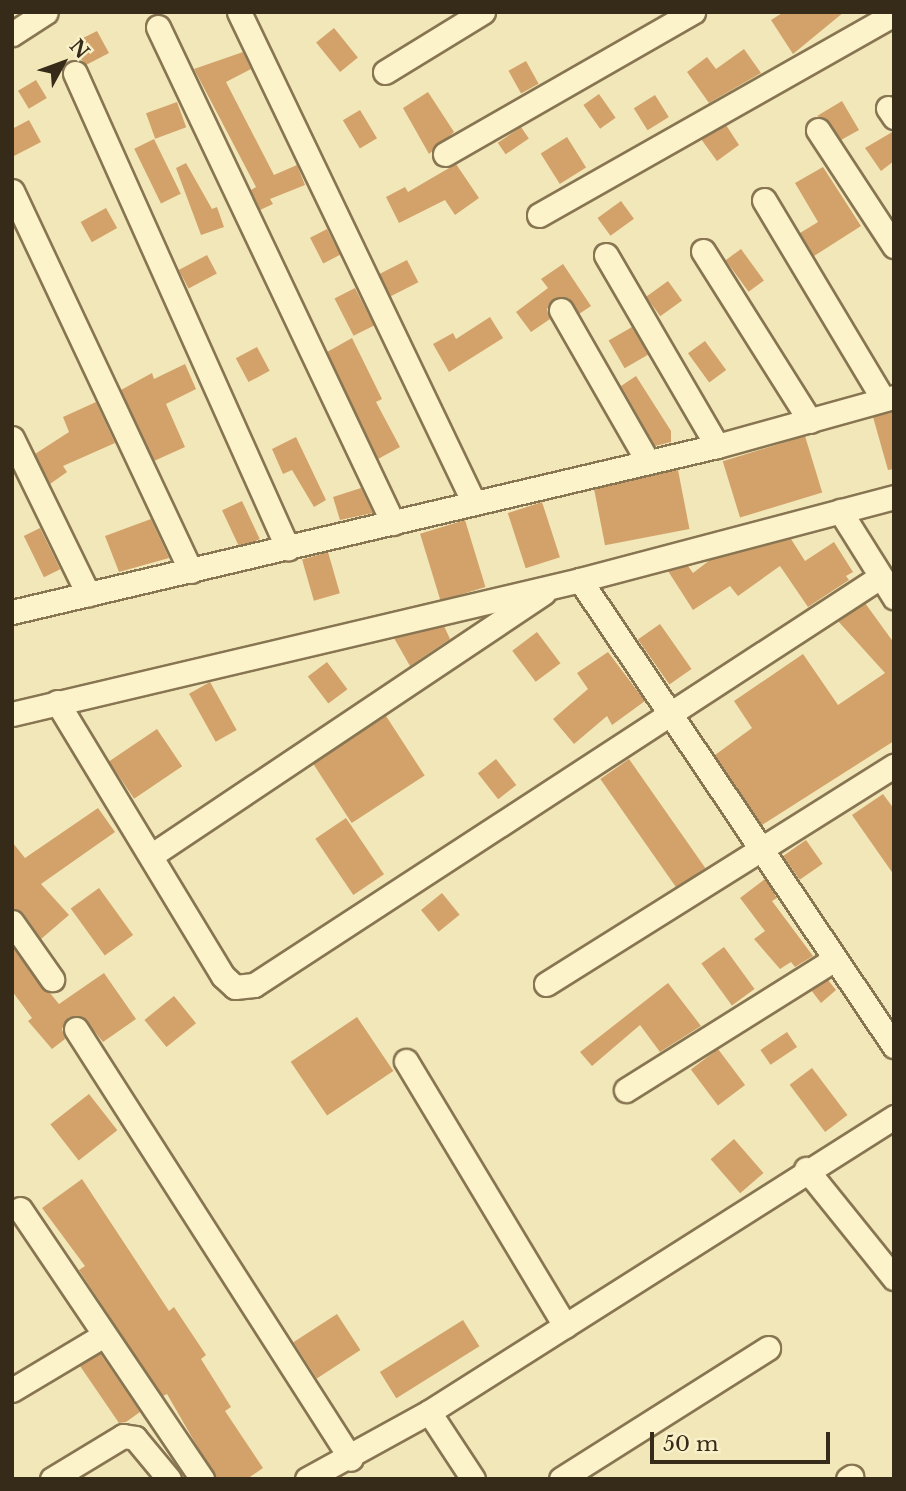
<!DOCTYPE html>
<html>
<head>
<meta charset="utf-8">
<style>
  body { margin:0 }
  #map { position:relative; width:906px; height:1491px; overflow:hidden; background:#f1e7b8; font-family:"Libre Baskerville",serif }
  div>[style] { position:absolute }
  .building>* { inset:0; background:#d3a26a; transform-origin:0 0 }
  .roads { filter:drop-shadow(2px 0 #887552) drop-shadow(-2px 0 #887552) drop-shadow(0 2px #887552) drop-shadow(0 -2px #887552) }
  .street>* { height:23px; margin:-11.5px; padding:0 11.5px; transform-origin:11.5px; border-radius:11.5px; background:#fcf3cb }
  span { translate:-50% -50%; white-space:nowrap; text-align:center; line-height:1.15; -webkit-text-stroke:6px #f8f0c8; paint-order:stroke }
  .frame { position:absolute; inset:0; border:14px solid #362a19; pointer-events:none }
  .north { position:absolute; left:28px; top:28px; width:70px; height:70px; -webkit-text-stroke:5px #f8f0c8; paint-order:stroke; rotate:49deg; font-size:19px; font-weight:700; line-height:28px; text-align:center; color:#362a19 }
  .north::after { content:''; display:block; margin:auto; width:24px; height:32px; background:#362a19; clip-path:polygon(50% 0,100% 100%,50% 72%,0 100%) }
  .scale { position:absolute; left:650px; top:1432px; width:180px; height:32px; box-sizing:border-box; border:4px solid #362a19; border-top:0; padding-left:9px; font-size:21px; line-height:24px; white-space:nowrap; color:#362a19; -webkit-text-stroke:5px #f8f0c8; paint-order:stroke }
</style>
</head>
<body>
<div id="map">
  <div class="building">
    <i style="clip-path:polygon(784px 12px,844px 12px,793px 54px,771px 20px)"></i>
    <i style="left:334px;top:28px;width:38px;height:23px;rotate:51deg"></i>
    <i style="clip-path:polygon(97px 31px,109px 53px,86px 65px,69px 45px)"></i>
    <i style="clip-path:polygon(744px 49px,761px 73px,709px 103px,687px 72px,707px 57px,716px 69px)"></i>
    <i style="clip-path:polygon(243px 52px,251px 69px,226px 82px,274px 175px,297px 165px,305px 185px,270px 199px,273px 204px,260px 210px,251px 190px,256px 187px,194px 69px)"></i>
    <i style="left:526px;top:61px;width:26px;height:20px;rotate:61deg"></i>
    <i style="left:36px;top:80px;width:21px;height:21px;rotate:59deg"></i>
    <i style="clip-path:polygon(428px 92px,454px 132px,429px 154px,403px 108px)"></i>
    <i style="left:599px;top:94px;width:29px;height:19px;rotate:55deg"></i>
    <i style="left:655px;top:95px;width:26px;height:25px;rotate:58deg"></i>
    <i style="clip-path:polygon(842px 101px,859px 130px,841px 140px,829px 122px,817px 116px)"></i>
    <i style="left:177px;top:102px;width:27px;height:33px;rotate:70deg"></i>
    <i style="left:360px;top:110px;width:33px;height:20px;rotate:59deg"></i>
    <i style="clip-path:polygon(29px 120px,41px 142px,12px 157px,12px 129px)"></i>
    <i style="clip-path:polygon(726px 125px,739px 145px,717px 161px,701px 139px)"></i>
    <i style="left:521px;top:127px;width:14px;height:28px;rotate:56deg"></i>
    <i style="clip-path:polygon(894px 131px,894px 161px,881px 171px,865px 148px)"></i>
    <i style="left:567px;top:137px;width:36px;height:31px;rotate:58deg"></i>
    <i style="left:154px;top:139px;width:61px;height:22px;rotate:64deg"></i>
    <i style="clip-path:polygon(186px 163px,212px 209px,217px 207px,224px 227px,201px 235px,176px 168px)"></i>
    <i style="clip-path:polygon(456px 164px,479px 198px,455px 215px,445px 200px,399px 223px,386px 197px,405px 187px,408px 192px)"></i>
    <i style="clip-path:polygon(823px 167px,861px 226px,814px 256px,800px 233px,818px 222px,795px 183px)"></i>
    <i style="left:621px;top:201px;width:22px;height:29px;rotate:54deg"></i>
    <i style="left:106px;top:208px;width:23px;height:29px;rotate:61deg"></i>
    <i style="left:327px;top:229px;width:29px;height:19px;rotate:63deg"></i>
    <i style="left:741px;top:249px;width:39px;height:19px;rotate:54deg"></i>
    <i style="left:207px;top:255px;width:21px;height:32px;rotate:62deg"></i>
    <i style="left:407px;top:260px;width:25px;height:31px;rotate:63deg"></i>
    <i style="clip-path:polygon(563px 264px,591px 306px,579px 314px,569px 298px,555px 298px,547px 309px,550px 319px,531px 332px,516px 312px,548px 288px,541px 279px)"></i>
    <i style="left:668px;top:281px;width:24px;height:27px;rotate:54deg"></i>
    <i style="left:355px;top:288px;width:42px;height:23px;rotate:63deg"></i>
    <i style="clip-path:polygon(490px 317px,503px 338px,449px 372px,433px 344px,453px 333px,456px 339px)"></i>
    <i style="left:632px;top:327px;width:32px;height:27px;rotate:60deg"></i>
    <i style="clip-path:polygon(352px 338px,382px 399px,376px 402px,400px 447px,378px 459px,327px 352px)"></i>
    <i style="left:705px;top:341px;width:36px;height:21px;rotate:54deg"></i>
    <i style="left:257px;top:347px;width:27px;height:24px;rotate:62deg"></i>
    <i style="clip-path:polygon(185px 364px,196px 389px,166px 404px,185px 447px,154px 461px,121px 390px,152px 373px,154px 379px)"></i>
    <i style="clip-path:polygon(636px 376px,671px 431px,671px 442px,655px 446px,621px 386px)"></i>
    <i style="clip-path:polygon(96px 402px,115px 443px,63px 466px,67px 472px,50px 484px,35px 454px,69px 432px,63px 417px)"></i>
    <i style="clip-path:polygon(894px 412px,894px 469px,888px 470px,873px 417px)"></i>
    <i style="left:805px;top:436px;width:59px;height:86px;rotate:73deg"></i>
    <i style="clip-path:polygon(296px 437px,326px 500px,314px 507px,292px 470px,283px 474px,272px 449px)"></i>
    <i style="left:678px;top:470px;width:60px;height:86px;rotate:79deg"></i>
    <i style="clip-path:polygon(361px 488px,373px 513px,340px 520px,333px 497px)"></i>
    <i style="left:242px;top:501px;width:42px;height:22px;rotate:65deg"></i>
    <i style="left:542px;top:502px;width:58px;height:36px;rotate:72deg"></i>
    <i style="clip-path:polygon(151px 519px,169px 558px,119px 572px,105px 536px)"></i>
    <i style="left:465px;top:520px;width:70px;height:47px;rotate:73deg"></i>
    <i style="left:40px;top:528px;width:46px;height:18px;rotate:64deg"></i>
    <i style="clip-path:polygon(791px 539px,805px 561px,834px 542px,853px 572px,846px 576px,849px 580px,808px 607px,780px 566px,738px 596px,730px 586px,693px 610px,668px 571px,688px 566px,693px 573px,710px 560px)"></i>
    <i style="left:328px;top:552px;width:43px;height:27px;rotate:74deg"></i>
    <i style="clip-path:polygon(865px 603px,894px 643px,894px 741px,762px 825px,715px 755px,752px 728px,734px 701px,803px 654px,838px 705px,885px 673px,838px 621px)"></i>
    <i style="left:660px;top:624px;width:55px;height:27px;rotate:55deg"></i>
    <i style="clip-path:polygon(444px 626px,450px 639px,410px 666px,394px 638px)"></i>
    <i style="left:537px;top:632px;width:39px;height:31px;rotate:53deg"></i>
    <i style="clip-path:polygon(608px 652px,645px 701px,612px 725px,607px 716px,574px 744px,553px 719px,588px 689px,577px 673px)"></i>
    <i style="left:327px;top:662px;width:34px;height:24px;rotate:53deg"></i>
    <i style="left:210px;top:682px;width:55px;height:24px;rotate:61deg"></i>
    <i style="left:386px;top:716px;width:71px;height:87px;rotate:57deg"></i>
    <i style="left:157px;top:729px;width:45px;height:58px;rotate:56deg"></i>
    <i style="left:496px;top:759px;width:33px;height:23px;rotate:52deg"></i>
    <i style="left:629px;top:759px;width:133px;height:35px;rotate:55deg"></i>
    <i style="clip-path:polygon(883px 794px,894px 809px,894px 875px,852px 815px)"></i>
    <i style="clip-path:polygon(98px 808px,115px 832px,41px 884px,69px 915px,41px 939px,23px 913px,12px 908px,12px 842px,25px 858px)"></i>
    <i style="left:346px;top:818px;width:68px;height:37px;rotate:56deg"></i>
    <i style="left:806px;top:840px;width:29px;height:28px;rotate:55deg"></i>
    <i style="clip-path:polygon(765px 879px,777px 898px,772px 901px,813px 956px,795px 967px,791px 962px,780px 969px,754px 939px,765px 931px,740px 898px)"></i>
    <i style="left:99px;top:888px;width:58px;height:35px;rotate:54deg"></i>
    <i style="left:442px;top:893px;width:28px;height:27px;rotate:51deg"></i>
    <i style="clip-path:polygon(12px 947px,59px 1004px,104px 973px,136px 1019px,103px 1042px,83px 1017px,69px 1017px,62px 1029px,65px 1039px,52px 1049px,28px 1021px,32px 1018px,12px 991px)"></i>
    <i style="left:724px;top:947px;width:52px;height:28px;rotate:54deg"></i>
    <i style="clip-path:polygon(828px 980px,836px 990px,821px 1003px,811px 990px)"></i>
    <i style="clip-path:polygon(668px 983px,701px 1026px,660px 1052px,640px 1025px,592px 1066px,580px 1052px)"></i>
    <i style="left:174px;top:996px;width:35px;height:38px;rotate:51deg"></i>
    <i style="left:357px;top:1017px;width:65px;height:80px;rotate:56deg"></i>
    <i style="left:787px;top:1032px;width:18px;height:32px;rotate:56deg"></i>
    <i style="left:718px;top:1049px;width:45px;height:34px;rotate:53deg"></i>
    <i style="left:812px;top:1068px;width:59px;height:28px;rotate:53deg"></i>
    <i style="left:89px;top:1094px;width:46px;height:49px;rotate:52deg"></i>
    <i style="left:734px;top:1139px;width:45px;height:31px;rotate:49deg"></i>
    <i style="clip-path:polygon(82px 1179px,169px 1311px,174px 1307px,206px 1355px,201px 1359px,231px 1407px,225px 1411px,263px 1468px,247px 1479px,216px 1479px,167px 1394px,163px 1396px,123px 1337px,79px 1270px,85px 1266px,42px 1208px)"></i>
    <i style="left:337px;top:1314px;width:43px;height:52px;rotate:57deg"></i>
    <i style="left:463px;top:1320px;width:31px;height:98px;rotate:58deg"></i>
    <i style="clip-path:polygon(100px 1353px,140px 1412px,126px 1422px,119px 1423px,80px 1366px)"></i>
  </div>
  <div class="roads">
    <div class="street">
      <i style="left:239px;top:12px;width:544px;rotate:64.42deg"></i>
      <i style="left:158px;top:27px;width:549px;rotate:64.65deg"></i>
      <i style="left:12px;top:34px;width:40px;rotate:-32.9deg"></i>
      <i style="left:385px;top:72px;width:115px;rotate:-31.5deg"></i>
      <i style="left:75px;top:73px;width:521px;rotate:65.89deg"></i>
      <i style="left:888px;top:108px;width:11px;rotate:56deg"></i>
      <i style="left:818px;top:130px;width:139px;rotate:56.8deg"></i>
      <i style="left:445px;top:154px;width:286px;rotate:-29.8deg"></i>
      <i style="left:12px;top:191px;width:420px;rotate:64.8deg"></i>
      <i style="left:764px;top:200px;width:232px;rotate:59.1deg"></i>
      <i style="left:539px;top:215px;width:408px;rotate:-29.5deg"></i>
      <i style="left:703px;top:251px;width:201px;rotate:57.8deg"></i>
      <i style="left:606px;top:255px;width:221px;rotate:59.8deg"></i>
      <i style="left:561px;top:310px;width:175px;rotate:60.2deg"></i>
      <i style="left:12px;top:438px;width:174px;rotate:64deg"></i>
      <i style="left:840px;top:511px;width:102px;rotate:57.9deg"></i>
      <i style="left:580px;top:580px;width:562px;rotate:56.03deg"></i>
      <i style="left:12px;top:612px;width:724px;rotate:-13.25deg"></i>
      <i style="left:717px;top:446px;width:184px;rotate:-15.5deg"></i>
      <i style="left:57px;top:702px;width:320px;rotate:58.8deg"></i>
      <i style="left:223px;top:976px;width:16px;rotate:43deg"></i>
      <i style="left:235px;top:987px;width:19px;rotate:-6deg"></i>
      <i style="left:254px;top:985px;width:747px;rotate:-33.09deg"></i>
      <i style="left:12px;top:714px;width:584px;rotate:-13.27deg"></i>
      <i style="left:580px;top:580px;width:325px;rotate:-14.8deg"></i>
      <i style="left:152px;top:855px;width:471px;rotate:-33.8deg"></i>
      <i style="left:12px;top:922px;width:70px;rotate:54.9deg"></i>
      <i style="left:546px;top:984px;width:411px;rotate:-32.1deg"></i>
      <i style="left:76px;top:1029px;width:510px;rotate:57.4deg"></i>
      <i style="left:406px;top:1061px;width:309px;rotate:59deg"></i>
      <i style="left:626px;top:1090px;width:244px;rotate:-32.1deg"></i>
      <i style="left:806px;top:1169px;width:140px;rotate:51.1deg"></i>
      <i style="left:20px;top:1209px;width:326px;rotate:56deg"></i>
      <i style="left:12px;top:1390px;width:107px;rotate:-30.9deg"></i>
      <i style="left:429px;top:1412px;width:80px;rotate:56.7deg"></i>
      <i style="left:52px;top:1479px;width:83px;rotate:-31.2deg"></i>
      <i style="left:123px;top:1436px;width:12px;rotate:9deg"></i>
      <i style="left:135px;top:1438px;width:53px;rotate:50.3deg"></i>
      <i style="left:307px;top:1479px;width:139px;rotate:-28.8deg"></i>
      <i style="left:429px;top:1412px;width:551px;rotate:-32.39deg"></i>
      <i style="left:561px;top:1479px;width:245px;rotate:-32.3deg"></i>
      <i style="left:848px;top:1479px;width:4px;rotate:-34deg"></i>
    </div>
  </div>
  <div class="frame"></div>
  <div class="north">N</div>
  <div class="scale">50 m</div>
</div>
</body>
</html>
